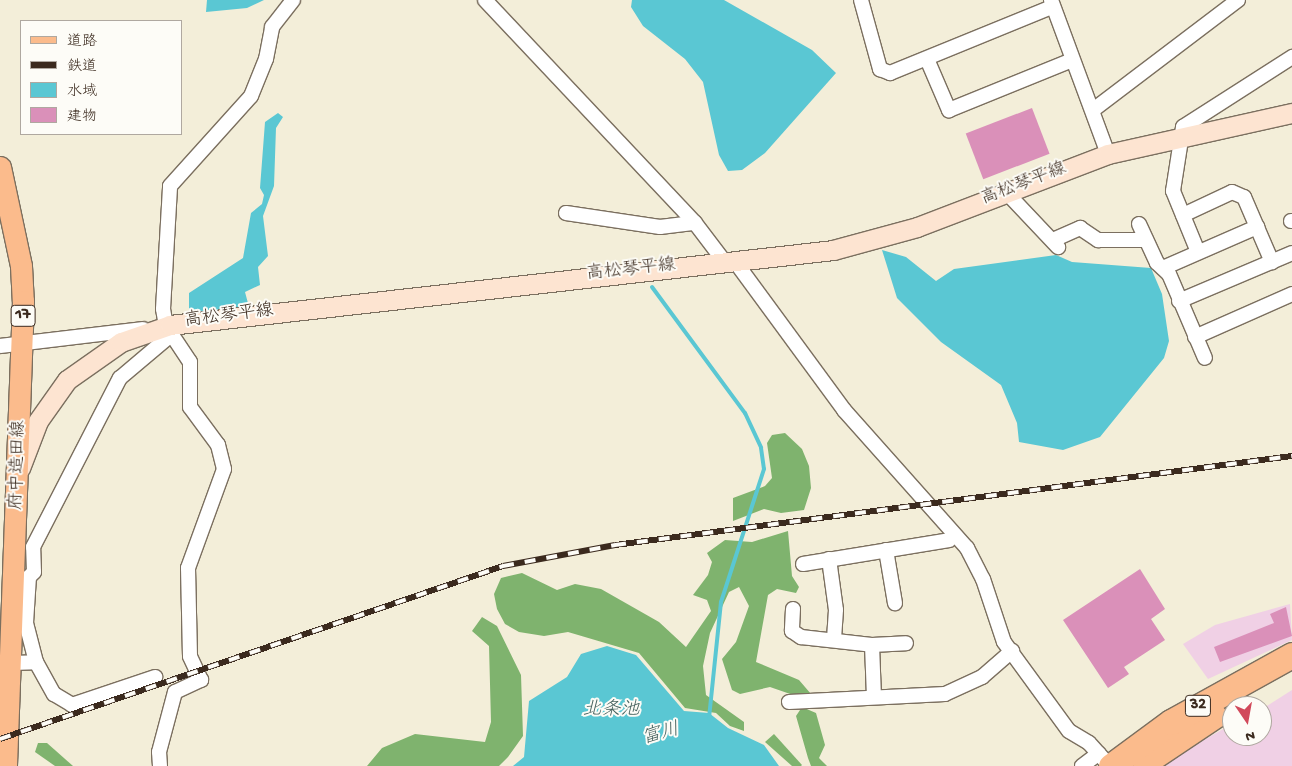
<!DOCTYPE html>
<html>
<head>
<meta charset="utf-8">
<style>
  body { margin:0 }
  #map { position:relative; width:1292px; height:766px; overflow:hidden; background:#f3eed9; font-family:"Gochi Hand","Klee One",sans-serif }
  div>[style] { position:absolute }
  .built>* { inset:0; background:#f0d0e5 }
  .forest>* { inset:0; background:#7fb36e }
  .water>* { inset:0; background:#5ac7d3 }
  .stream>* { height:4px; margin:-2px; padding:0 2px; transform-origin:2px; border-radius:2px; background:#5ac7d3 }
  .building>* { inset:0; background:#da90b9; transform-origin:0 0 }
  .roads { filter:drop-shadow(1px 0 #7b6f5f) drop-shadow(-1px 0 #7b6f5f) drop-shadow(0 1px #7b6f5f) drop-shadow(0 -1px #7b6f5f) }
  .street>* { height:14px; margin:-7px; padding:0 7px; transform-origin:7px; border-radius:7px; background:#fff }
  .secondary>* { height:19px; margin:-9.5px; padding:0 9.5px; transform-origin:9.5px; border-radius:9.5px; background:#fde4d1 }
  .primary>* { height:21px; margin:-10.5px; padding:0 10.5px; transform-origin:10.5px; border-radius:10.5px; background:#fbbb8c }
  .highway>* { height:25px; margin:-12.5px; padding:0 12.5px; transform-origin:12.5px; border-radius:12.5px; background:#fbbb8c }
  .rail>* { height:5.5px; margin-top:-2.75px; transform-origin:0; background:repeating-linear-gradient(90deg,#fdfcf7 0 11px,#3b2a1e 0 22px); box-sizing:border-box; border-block:1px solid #3b2a1e }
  span { translate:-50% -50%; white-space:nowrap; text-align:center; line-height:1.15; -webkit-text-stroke:4px #fdfcf7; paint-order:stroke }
  .shield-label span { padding:1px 4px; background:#fdfcf7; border:1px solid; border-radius:4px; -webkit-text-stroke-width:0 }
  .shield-label { font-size:16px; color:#3b2a1e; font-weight:700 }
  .street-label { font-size:18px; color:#3b2a1e }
  .water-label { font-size:19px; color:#46615d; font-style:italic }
  .legend { position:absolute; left:20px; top:20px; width:162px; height:115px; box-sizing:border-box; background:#fdfcf7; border:1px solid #afa8a0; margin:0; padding:6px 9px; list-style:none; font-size:15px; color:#3b2a1e }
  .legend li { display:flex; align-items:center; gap:10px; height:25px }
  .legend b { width:25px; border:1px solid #afa8a0 }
  .north { position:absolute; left:1222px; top:696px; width:50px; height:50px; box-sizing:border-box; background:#fdfcf7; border:1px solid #afa8a0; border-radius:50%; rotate:168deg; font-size:14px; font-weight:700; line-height:20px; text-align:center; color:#3b2a1e }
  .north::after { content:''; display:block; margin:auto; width:18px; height:22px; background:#d1495b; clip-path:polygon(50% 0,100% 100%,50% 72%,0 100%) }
</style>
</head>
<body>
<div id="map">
  <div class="built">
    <i style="clip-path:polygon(1290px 604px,1292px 640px,1208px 679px,1183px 644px,1215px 625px)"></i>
    <i style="clip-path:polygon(1292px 690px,1292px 766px,1158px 766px,1232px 724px,1232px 736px,1262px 736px,1262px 709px)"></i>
  </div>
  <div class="forest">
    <i style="clip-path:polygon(785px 433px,802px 449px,809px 466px,811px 488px,804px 510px,781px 513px,764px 509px,733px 521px,733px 498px,765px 486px,772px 478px,767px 443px,772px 435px)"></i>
    <i style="clip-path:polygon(788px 531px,792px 576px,799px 587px,796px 593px,777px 589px,768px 595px,756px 662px,799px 680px,811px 694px,796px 696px,770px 687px,740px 694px,732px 690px,722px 659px,736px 642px,749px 606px,739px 587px,729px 592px,710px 633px,703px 666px,706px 695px,744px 722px,744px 731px,730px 726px,716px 713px,685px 708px,639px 653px,568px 632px,544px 636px,519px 632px,505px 624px,497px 609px,494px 594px,501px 578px,522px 573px,557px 590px,575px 584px,601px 589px,659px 622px,686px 647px,711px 611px,707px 600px,693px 595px,708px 575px,712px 562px,707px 553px,725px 540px,752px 542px)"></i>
    <i style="clip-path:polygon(482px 617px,497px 626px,521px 675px,523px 736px,508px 757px,499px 766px,367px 766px,382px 748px,415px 734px,485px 742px,491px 722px,489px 646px,472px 631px)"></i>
    <i style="clip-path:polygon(802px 707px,816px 713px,825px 745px,819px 758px,827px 766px,811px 766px,808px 758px,796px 716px)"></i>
    <i style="clip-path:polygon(774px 734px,802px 765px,801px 766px,792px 766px,765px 742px)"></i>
    <i style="clip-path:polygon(38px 743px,47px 743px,73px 766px,55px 766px,35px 752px)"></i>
  </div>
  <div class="water">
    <i style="clip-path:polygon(207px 0,264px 0,247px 8px,206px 12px)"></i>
    <i style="clip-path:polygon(632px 0,724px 0,812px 50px,836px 73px,765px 153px,742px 170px,728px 171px,719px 155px,703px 82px,685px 59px,643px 26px,631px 7px)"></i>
    <i style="clip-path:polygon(278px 113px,283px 117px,276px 128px,274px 186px,263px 216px,268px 256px,258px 267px,260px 285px,245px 292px,249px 307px,189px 312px,189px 293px,243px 258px,251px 213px,262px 204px,264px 195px,260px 188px,265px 122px)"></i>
    <i style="clip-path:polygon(882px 250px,906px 257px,936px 281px,954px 269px,1056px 255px,1072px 262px,1151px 268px,1162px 294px,1169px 341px,1164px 358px,1100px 437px,1063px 450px,1019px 442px,1017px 423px,1001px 385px,941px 342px,897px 298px)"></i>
    <i style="clip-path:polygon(607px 646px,636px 655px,684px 711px,709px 713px,728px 728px,764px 745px,779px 766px,513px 766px,524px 757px,529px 701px,567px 677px,581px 654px)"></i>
  </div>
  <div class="stream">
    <i style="left:652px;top:287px;width:157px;rotate:53.6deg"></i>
    <i style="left:745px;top:413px;width:38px;rotate:65deg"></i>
    <i style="left:761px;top:448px;width:21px;rotate:82deg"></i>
    <i style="left:764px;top:469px;width:140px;rotate:107.9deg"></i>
    <i style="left:721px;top:602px;width:117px;rotate:95.9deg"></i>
  </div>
  <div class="building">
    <i style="left:1032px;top:108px;width:49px;height:71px;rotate:69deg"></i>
    <i style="clip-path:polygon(1140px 569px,1165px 609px,1151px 619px,1165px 640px,1124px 667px,1129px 674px,1108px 688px,1063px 620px)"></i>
    <i style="clip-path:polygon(1286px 607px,1292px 636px,1220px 662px,1214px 647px,1274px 623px,1270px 614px)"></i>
  </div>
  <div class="roads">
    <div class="street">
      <i style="left:485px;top:0;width:306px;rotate:46.7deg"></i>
      <i style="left:695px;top:223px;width:48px;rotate:52.7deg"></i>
      <i style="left:861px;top:0;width:72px;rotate:74.6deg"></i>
      <i style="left:880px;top:69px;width:11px;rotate:22deg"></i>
      <i style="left:890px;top:73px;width:175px;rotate:-22.2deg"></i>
      <i style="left:1051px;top:0;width:164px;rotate:69.7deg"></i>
      <i style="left:927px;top:59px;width:56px;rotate:66.7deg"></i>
      <i style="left:949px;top:110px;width:133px;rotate:-22.1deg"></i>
      <i style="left:1093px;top:110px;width:182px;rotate:-37.2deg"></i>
      <i style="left:1006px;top:192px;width:76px;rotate:46.6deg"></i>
      <i style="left:566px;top:213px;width:95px;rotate:8.5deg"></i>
      <i style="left:660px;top:227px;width:35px;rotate:-7deg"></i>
      <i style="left:1183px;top:215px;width:54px;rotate:-25.1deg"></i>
      <i style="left:1232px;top:192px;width:13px;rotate:23deg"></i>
      <i style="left:1244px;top:197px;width:71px;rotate:66.7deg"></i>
      <i style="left:1291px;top:221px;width:1px"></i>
      <i style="left:1139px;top:224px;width:43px;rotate:65.2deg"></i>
      <i style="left:1157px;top:263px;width:16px;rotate:43deg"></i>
      <i style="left:1169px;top:274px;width:91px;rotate:66.8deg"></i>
      <i style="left:1053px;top:240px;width:30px;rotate:-24deg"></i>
      <i style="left:1080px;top:228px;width:22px;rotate:34deg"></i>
      <i style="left:1098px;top:240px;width:48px"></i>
      <i style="left:1198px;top:252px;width:66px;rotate:-112.3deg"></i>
      <i style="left:1173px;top:191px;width:65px;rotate:-81.1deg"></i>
      <i style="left:1183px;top:127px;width:130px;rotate:-32.7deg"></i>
      <i style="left:734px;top:260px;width:186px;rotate:53.7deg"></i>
      <i style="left:844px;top:410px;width:185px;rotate:48.3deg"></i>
      <i style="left:967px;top:548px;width:35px;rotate:63deg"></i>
      <i style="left:983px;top:579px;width:66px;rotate:71.6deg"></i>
      <i style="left:1004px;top:642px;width:110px;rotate:53.9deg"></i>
      <i style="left:1069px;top:731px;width:23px;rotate:31deg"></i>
      <i style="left:1089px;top:743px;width:31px;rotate:48deg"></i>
      <i style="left:1163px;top:268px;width:103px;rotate:-23.6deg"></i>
      <i style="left:1179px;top:301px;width:123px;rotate:-23deg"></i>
      <i style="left:1195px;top:337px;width:106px;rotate:-23.9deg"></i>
      <i style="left:0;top:346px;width:144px;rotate:-6.8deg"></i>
      <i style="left:886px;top:550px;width:54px;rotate:80.4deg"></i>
      <i style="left:829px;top:559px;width:51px;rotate:82.2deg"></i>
      <i style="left:836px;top:610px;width:30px;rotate:94deg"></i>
      <i style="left:803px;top:564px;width:148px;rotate:-9.3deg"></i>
      <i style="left:793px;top:609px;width:22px;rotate:93deg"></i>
      <i style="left:792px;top:631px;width:11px;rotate:34deg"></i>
      <i style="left:801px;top:637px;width:71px;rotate:6.4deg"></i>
      <i style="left:872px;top:645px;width:52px;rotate:87.8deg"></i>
      <i style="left:872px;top:645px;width:34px;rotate:-3deg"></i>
      <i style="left:36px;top:662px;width:40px;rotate:-104.4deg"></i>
      <i style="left:26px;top:623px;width:46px;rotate:-86.3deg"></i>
      <i style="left:29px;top:577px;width:7px;rotate:-45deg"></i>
      <i style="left:34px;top:572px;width:25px;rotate:-92deg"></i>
      <i style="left:33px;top:547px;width:190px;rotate:-62.8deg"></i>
      <i style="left:120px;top:378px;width:68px;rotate:-40.2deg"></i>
      <i style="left:12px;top:663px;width:24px;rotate:-2deg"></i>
      <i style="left:36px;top:662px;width:37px;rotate:61deg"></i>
      <i style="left:54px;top:694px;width:21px;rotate:31deg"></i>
      <i style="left:72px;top:705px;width:88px;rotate:-18.6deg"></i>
      <i style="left:789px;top:702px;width:156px;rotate:-2.9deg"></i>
      <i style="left:945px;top:694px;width:41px;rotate:-24.7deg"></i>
      <i style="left:982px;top:677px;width:40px;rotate:-41deg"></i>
      <i style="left:160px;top:766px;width:14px;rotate:-94deg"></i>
      <i style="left:159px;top:752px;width:62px;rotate:-75.1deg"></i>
      <i style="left:175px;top:692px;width:29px;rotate:-25deg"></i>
      <i style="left:201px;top:680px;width:26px;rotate:-115deg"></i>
      <i style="left:190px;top:656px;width:88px;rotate:-91.3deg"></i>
      <i style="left:188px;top:568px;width:105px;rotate:-70deg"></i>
      <i style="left:224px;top:469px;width:25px;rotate:-104deg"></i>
      <i style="left:218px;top:445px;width:47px;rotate:-126.4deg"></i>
      <i style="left:190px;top:407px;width:45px;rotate:-90deg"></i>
      <i style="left:190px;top:362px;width:43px;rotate:-123.7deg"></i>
      <i style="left:166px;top:326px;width:17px;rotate:-100deg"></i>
      <i style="left:163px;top:309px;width:123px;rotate:-86.7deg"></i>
      <i style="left:170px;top:186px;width:121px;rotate:-48deg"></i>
      <i style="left:251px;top:96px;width:40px;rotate:-68deg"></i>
      <i style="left:266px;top:59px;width:33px;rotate:-79deg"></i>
      <i style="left:272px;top:27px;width:34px;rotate:-52deg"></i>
      <i style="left:1082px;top:766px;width:21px;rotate:-37deg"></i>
    </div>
    <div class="secondary">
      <i style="left:20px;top:468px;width:50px;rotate:-69deg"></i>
      <i style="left:38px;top:421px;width:50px;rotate:-54.7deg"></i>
      <i style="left:67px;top:380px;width:66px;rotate:-35.1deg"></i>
      <i style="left:121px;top:342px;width:52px;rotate:-19.1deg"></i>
      <i style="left:170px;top:325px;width:667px;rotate:-6.45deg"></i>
      <i style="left:833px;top:250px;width:87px;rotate:-15.3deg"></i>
      <i style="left:917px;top:227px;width:204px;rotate:-20.9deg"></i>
      <i style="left:1108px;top:154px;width:189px;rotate:-12.6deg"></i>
    </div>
    <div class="primary">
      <i style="left:0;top:167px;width:101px;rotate:78deg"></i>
      <i style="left:21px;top:266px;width:35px;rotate:87deg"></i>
      <i style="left:23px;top:301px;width:465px;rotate:92.1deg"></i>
    </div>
    <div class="highway">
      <i style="left:1145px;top:762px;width:83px;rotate:-33.7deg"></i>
      <i style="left:1111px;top:766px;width:74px;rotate:-36.3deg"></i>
      <i style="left:1171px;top:722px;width:138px;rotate:-29deg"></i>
    </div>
  </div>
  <div class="rail">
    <i style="left:0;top:739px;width:532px;rotate:-18.98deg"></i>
    <i style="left:503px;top:566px;width:114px;rotate:-10.6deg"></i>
    <i style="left:615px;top:545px;width:683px;rotate:-7.49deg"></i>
  </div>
  <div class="shield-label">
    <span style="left:23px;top:316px">17</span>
    <span style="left:1198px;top:706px">32</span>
  </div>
  <div class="street-label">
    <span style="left:1024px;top:185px;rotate:-21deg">高松琴平線</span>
    <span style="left:631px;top:271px;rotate:-6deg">高松琴平線</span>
    <span style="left:229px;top:317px;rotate:-7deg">高松琴平線</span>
    <span style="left:19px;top:465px;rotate:-88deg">府中造田線</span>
  </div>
  <div class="water-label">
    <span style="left:611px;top:711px">北条池</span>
    <span style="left:661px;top:735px;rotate:-15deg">富川</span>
  </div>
  <ul class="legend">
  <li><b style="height:6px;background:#fbbb8c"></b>道路</li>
  <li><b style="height:6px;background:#3b2a1e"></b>鉄道</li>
  <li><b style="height:14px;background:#5ac7d3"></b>水域</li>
  <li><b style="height:14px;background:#da90b9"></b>建物</li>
  </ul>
  <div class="north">N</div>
</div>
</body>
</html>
